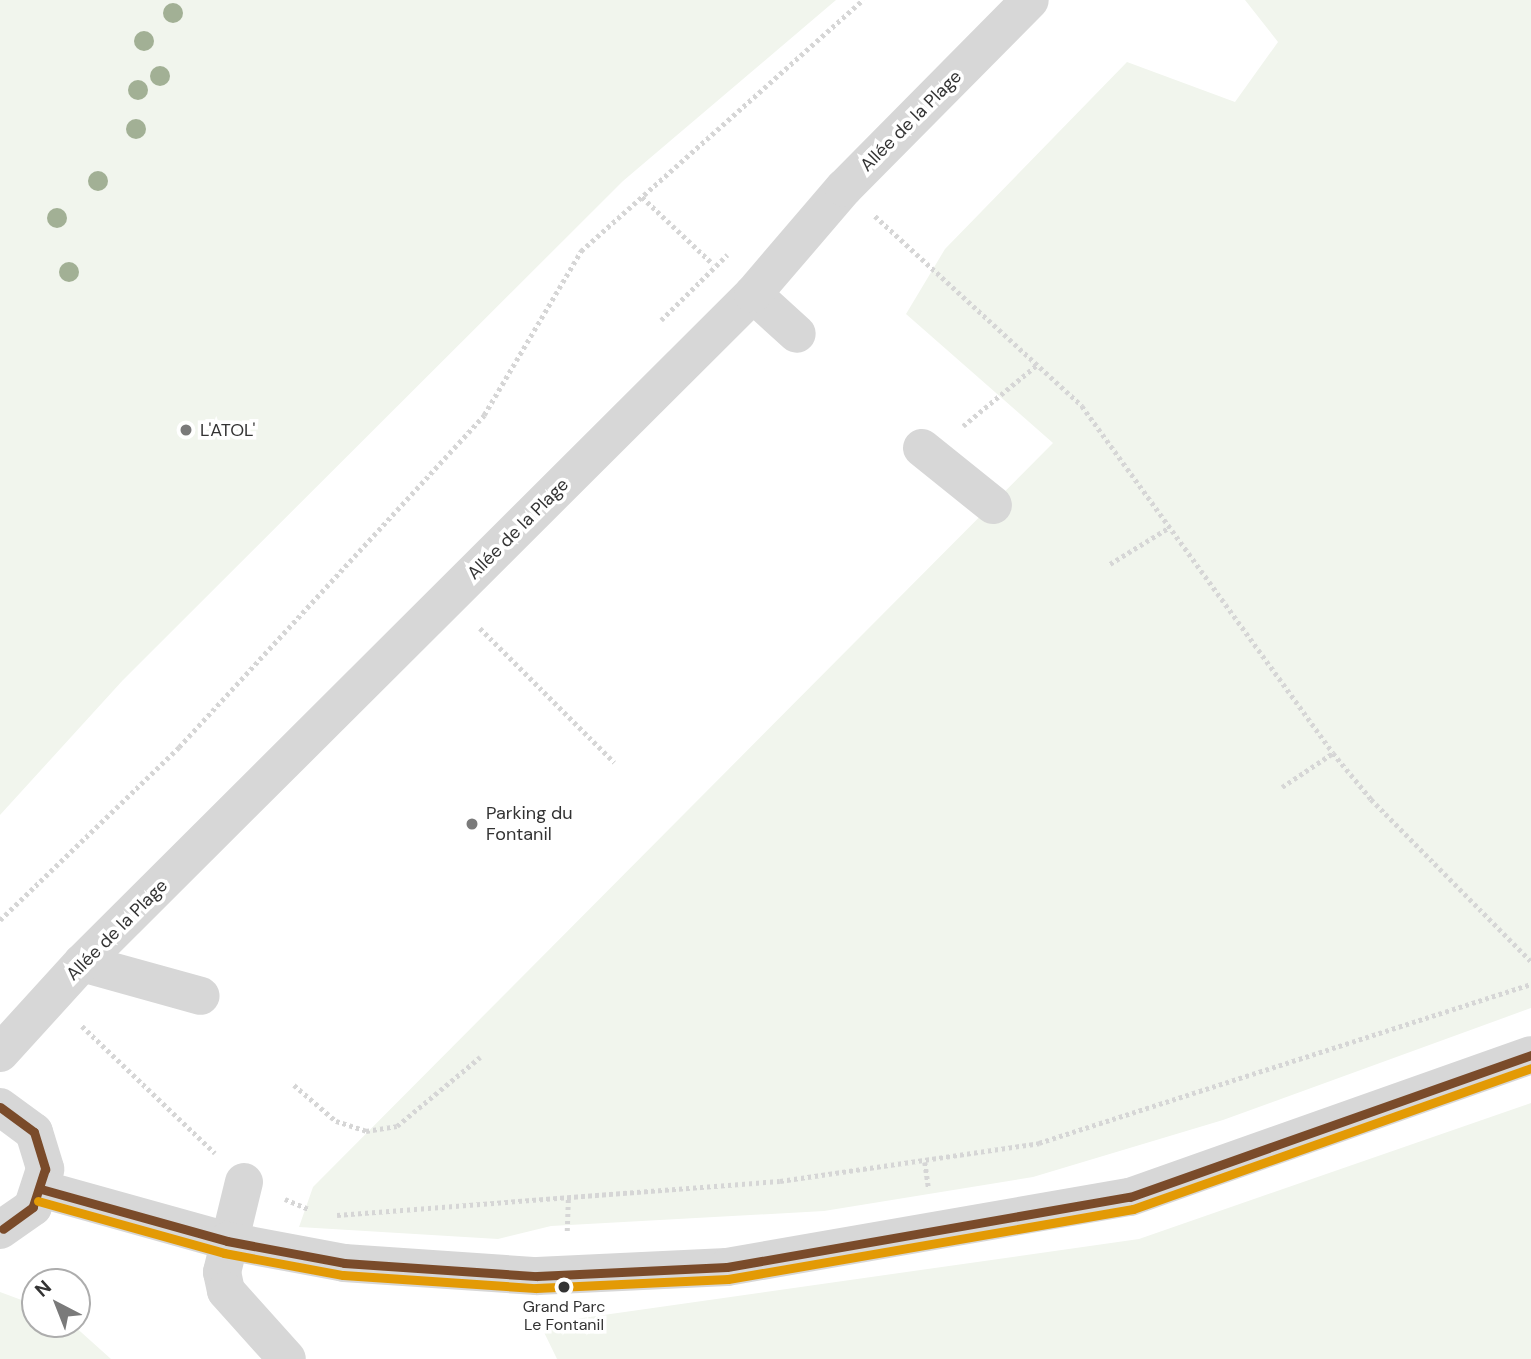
<!DOCTYPE html>
<html>
<head>
<meta charset="utf-8">
<style>
  body { margin:0 }
  #map { position:relative; width:1531px; height:1359px; overflow:hidden; background:#fff; font-family:"DM Sans",sans-serif }
  div>[style] { position:absolute }
  .green>* { inset:0; background:#f1f5ed }
  .path>* { height:4.5px; margin-top:-2.25px; transform-origin:0; background:repeating-linear-gradient(90deg,#d6d6d6 0 3.5px,transparent 0 7px) }
  .minor>* { height:38px; margin:-19px; padding:0 19px; transform-origin:19px; border-radius:19px; background:#d7d7d7 }
  .bus-1>* { height:9px; margin:-4.5px; padding:0 4.5px; transform-origin:4.5px; border-radius:4.5px; background:#7a4b2a }
  .bus-2>* { height:9px; margin:-4.5px; padding:0 4.5px; transform-origin:4.5px; border-radius:4.5px; background:#e39a05 }
  .trees>* { width:20px; height:20px; margin:-10px; border-radius:50%; background:#a2b095 }
  .dots>* { width:19px; height:19px; translate:-50% -50%; box-sizing:border-box; border:4px solid #fff; border-radius:50% }
  span { translate:-50% -50%; white-space:nowrap; text-align:center; line-height:1.15; -webkit-text-stroke:7px #fff; paint-order:stroke }
  .bus-label { font-size:16px; color:#333 }
  .street-label { font-size:18px; color:#333 }
  .poi-label { font-size:18px; color:#333 }
  .left { translate:0 -50%; text-align:left }
  .north { position:absolute; left:21px; top:1268px; width:70px; height:70px; box-sizing:border-box; background:#fff; border:2px solid #adadad; border-radius:50%; rotate:318deg; font-size:19px; font-weight:700; line-height:28px; text-align:center; color:#333 }
  .north::after { content:''; display:block; margin:auto; width:24px; height:32px; background:#7a7a7a; clip-path:polygon(50% 0,100% 100%,50% 72%,0 100%) }
</style>
</head>
<body>
<div id="map">
  <div class="green">
    <i style="clip-path:polygon(0 0,836px 0,623px 181px,123px 680px,0 815px)"></i>
    <i style="clip-path:polygon(1245px 0,1531px 0,1531px 1008px,1223px 1120px,1033px 1177px,824px 1211px,551px 1226px,498px 1239px,299px 1227px,313px 1187px,1053px 443px,906px 314px,945px 249px,1127px 62px,1235px 102px,1278px 42px)"></i>
    <i style="clip-path:polygon(1531px 1103px,1531px 1359px,557px 1359px,540px 1324px,1139px 1239px)"></i>
    <i style="clip-path:polygon(0 1292px,35px 1305px,35px 1324px,72px 1324px,111px 1359px,0 1359px)"></i>
  </div>
  <div class="path">
    <i style="left:642px;top:197px;width:98px;rotate:43.3deg"></i>
    <i style="left:875px;top:216px;width:281px;rotate:42.5deg"></i>
    <i style="left:1082px;top:406px;width:428px;rotate:54.1deg"></i>
    <i style="left:1333px;top:753px;width:60px;rotate:50.4deg"></i>
    <i style="left:1371px;top:799px;width:228px;rotate:45.4deg"></i>
    <i style="left:661px;top:320px;width:93px;rotate:-44.6deg"></i>
    <i style="left:963px;top:426px;width:97px;rotate:-39.6deg"></i>
    <i style="left:1110px;top:564px;width:70px;rotate:-31.7deg"></i>
    <i style="left:480px;top:628px;width:190px;rotate:45deg"></i>
    <i style="left:1282px;top:787px;width:61px;rotate:-33.7deg"></i>
    <i style="left:0;top:920px;width:249px;rotate:-44deg"></i>
    <i style="left:179px;top:747px;width:451px;rotate:-47.4deg"></i>
    <i style="left:484px;top:415px;width:191px;rotate:-59.4deg"></i>
    <i style="left:581px;top:251px;width:378px;rotate:-41.7deg"></i>
    <i style="left:82px;top:1026px;width:184px;rotate:43.7deg"></i>
    <i style="left:294px;top:1085px;width:55px;rotate:40.6deg"></i>
    <i style="left:336px;top:1121px;width:32px;rotate:18deg"></i>
    <i style="left:366px;top:1131px;width:31px;rotate:-9deg"></i>
    <i style="left:397px;top:1126px;width:108px;rotate:-39.7deg"></i>
    <i style="left:925px;top:1162px;width:27px;rotate:82deg"></i>
    <i style="left:285px;top:1199px;width:26px;rotate:23deg"></i>
    <i style="left:337px;top:1215px;width:444px;rotate:-4.4deg"></i>
    <i style="left:780px;top:1181px;width:262px;rotate:-8.3deg"></i>
    <i style="left:1039px;top:1143px;width:517px;rotate:-17.91deg"></i>
    <i style="left:567px;top:1231px;width:34px;rotate:-88deg"></i>
  </div>
  <div class="minor">
    <i style="left:753px;top:294px;width:59px;rotate:42.3deg"></i>
    <i style="left:922px;top:448px;width:91px;rotate:38.8deg"></i>
    <i style="left:82px;top:963px;width:123px;rotate:15.5deg"></i>
    <i style="left:0;top:1053px;width:122px;rotate:-47.7deg"></i>
    <i style="left:82px;top:963px;width:948px;rotate:-44.91deg"></i>
    <i style="left:753px;top:294px;width:140px;rotate:-49.4deg"></i>
    <i style="left:844px;top:188px;width:264px;rotate:-45.3deg"></i>
    <i style="left:0;top:1107px;width:42px;rotate:36.3deg"></i>
    <i style="left:34px;top:1132px;width:39px;rotate:73deg"></i>
    <i style="left:45px;top:1169px;width:40px;rotate:108deg"></i>
    <i style="left:33px;top:1207px;width:40px;rotate:145.1deg"></i>
    <i style="left:244px;top:1182px;width:93px;rotate:103.7deg"></i>
    <i style="left:222px;top:1272px;width:19px;rotate:78deg"></i>
    <i style="left:226px;top:1291px;width:91px;rotate:48.1deg"></i>
    <i style="left:41px;top:1189px;width:193px;rotate:15.6deg"></i>
    <i style="left:227px;top:1241px;width:119px;rotate:10.6deg"></i>
    <i style="left:344px;top:1263px;width:193px;rotate:3.9deg"></i>
    <i style="left:537px;top:1276px;width:190px;rotate:-2.7deg"></i>
    <i style="left:727px;top:1267px;width:409px;rotate:-9.9deg"></i>
    <i style="left:1130px;top:1197px;width:425px;rotate:-19.5deg"></i>
  </div>
  <div class="bus-1">
    <i style="left:0;top:1107px;width:42px;rotate:36.3deg"></i>
    <i style="left:34px;top:1132px;width:39px;rotate:73deg"></i>
    <i style="left:45px;top:1169px;width:40px;rotate:108deg"></i>
    <i style="left:33px;top:1207px;width:37px;rotate:144deg"></i>
    <i style="left:41px;top:1189px;width:193px;rotate:15.6deg"></i>
    <i style="left:227px;top:1241px;width:119px;rotate:10.6deg"></i>
    <i style="left:344px;top:1263px;width:193px;rotate:3.9deg"></i>
    <i style="left:537px;top:1276px;width:190px;rotate:-2.7deg"></i>
    <i style="left:727px;top:1267px;width:409px;rotate:-9.9deg"></i>
    <i style="left:1130px;top:1197px;width:425px;rotate:-19.5deg"></i>
  </div>
  <div class="bus-2">
    <i style="left:38px;top:1201px;width:193px;rotate:15.6deg"></i>
    <i style="left:224px;top:1253px;width:121px;rotate:10.5deg"></i>
    <i style="left:343px;top:1275px;width:193px;rotate:3.9deg"></i>
    <i style="left:536px;top:1288px;width:192px;rotate:-2.7deg"></i>
    <i style="left:728px;top:1279px;width:411px;rotate:-9.8deg"></i>
    <i style="left:1133px;top:1209px;width:422px;rotate:-19.5deg"></i>
  </div>
  <div class="trees">
    <i style="left:173px;top:13px"></i>
    <i style="left:144px;top:41px"></i>
    <i style="left:160px;top:76px"></i>
    <i style="left:138px;top:90px"></i>
    <i style="left:136px;top:129px"></i>
    <i style="left:98px;top:181px"></i>
    <i style="left:57px;top:218px"></i>
    <i style="left:69px;top:272px"></i>
  </div>
  <div class="dots">
    <i style="left:186px;top:430px;background:#7a7a7a"></i>
    <i style="left:472px;top:824px;background:#7a7a7a"></i>
    <i style="left:564px;top:1287px;background:#333"></i>
  </div>
  <div class="bus-label">
    <span style="left:564px;top:1316px">Grand Parc<br>Le Fontanil</span>
  </div>
  <div class="street-label">
    <span style="left:911px;top:121px;rotate:-45deg">Allée de la Plage</span>
    <span style="left:518px;top:529px;rotate:-45deg">Allée de la Plage</span>
    <span style="left:117px;top:930px;rotate:-45deg">Allée de la Plage</span>
  </div>
  <div class="poi-label">
    <span class="left" style="left:200px;top:430px">L'ATOL'</span>
    <span class="left" style="left:486px;top:824px">Parking du<br>Fontanil</span>
  </div>
  <div class="north">N</div>
</div>
</body>
</html>
